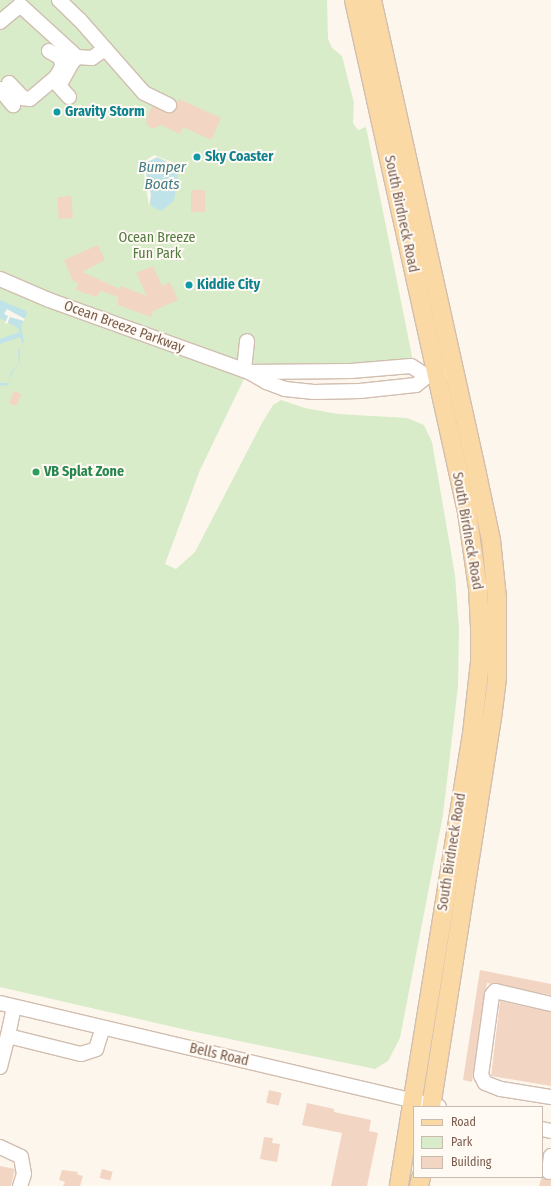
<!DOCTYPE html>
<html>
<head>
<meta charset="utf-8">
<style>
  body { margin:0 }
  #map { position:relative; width:551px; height:1186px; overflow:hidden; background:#fdf6ec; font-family:"Fira Sans Condensed",sans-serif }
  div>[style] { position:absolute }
  .green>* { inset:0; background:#d8ecc9 }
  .water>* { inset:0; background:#bfe3e8 }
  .pier>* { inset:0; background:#fdf6ec }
  .building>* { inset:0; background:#f3d5c3; transform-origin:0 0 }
  .roads { filter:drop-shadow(1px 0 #d1beb0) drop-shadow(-1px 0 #d1beb0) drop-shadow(0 1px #d1beb0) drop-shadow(0 -1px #d1beb0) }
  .minor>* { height:14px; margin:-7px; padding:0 7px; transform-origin:7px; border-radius:7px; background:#fff }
  .major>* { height:18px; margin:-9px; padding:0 9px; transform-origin:9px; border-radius:9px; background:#fbd9a5 }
  .dots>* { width:11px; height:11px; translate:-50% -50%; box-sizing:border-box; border:2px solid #fffaf3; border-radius:50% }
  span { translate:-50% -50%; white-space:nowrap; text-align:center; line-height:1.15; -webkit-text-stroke:4px #fffaf3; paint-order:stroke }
  .culture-label { font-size:14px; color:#0d838f; font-weight:700 }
  .left { translate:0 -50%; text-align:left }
  .street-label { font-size:14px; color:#7a5c4d }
  .park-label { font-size:14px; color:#537a41 }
  .leisure-label { font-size:14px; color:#27864d; font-weight:700 }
  .water-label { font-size:15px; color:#437c86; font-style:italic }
  .legend { position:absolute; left:413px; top:1106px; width:130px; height:72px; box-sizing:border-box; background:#fffaf3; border:1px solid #cabbb1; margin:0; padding:5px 7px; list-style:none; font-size:12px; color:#7a5c4d }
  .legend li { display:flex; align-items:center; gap:8px; height:20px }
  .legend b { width:20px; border:1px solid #cabbb1 }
</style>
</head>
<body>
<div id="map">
  <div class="green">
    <i style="clip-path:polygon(0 0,327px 0,328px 39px,332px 48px,342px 56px,354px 103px,353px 123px,358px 130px,366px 127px,413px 361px,244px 379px,200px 470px,165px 564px,176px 569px,195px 552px,262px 423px,273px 405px,281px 400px,305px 408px,338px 414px,407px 418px,424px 425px,432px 442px,455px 575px,459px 629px,458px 686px,443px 815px,400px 1038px,388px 1061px,375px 1069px,191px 1031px,0 987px)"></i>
  </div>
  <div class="water">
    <i style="clip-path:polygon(155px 157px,179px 167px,174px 201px,161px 211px,151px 206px,146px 174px,147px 162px)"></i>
    <i style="clip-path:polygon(0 300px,26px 311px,27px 314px,21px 326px,24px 342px,20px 349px,20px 362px,12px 373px,7px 386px,0 385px,0 383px,8px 383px,11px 372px,19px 363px,18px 351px,23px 344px,20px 337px,0 344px,0 339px,20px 332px,18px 328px,0 318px)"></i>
  </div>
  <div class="pier">
    <i style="clip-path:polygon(154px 155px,180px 165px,179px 167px,158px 157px,147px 162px,146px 174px,151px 195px,149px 206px,144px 174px,145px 161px)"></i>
    <i style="clip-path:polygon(7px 309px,25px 319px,24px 321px,10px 317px,7px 324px,5px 323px,8px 316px,4px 314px)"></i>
  </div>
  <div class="building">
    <i style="clip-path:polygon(179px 99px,221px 118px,211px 140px,183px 127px,180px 134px,161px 125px,153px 129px,147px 125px,146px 120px,152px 106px,166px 113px,173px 113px)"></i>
    <i style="left:191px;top:190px;width:14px;height:22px"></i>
    <i style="left:71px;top:196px;width:22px;height:14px;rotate:85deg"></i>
    <i style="clip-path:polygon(98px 245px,105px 260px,82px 272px,120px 289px,121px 286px,147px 296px,136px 273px,153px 266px,162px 286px,170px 282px,178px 300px,153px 311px,151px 317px,118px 305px,118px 297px,101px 291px,96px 297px,76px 290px,78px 283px,73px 281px,64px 260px)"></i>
    <i style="left:14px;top:391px;width:8px;height:13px;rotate:23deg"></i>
    <i style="clip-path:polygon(480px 970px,551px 984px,551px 995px,487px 983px,472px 1082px,463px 1080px)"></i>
    <i style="clip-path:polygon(500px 1001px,551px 1012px,551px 1086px,491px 1076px)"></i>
    <i style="left:269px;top:1090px;width:13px;height:13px;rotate:13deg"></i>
    <i style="clip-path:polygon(307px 1103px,334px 1109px,334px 1112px,371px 1120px,369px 1131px,378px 1133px,367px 1186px,331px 1186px,342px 1133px,302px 1125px)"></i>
    <i style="clip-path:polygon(264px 1137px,273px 1138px,272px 1143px,280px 1144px,277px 1162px,260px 1159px)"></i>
    <i style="clip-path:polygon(0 1166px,15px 1169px,11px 1186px,0 1186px)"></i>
    <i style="left:102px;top:1169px;width:11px;height:9px;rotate:15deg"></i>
    <i style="clip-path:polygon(62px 1170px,78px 1172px,77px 1174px,83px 1176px,80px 1186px,63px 1186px,65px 1182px,59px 1180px)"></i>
    <i style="clip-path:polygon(542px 1176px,551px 1180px,551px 1186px,539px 1186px)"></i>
  </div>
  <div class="roads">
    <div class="minor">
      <i style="left:59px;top:0;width:28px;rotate:44deg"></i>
      <i style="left:79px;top:19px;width:98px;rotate:48.7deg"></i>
      <i style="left:144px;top:93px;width:28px;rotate:26deg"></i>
      <i style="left:0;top:22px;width:26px;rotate:-40deg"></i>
      <i style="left:20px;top:5px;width:77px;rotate:42.4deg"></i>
      <i style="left:9px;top:83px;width:21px;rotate:47deg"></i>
      <i style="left:23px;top:98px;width:7px;rotate:8deg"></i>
      <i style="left:30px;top:99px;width:34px;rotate:-40deg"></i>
      <i style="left:56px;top:77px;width:12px;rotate:-59deg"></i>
      <i style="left:62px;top:67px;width:9px;rotate:-96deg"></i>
      <i style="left:61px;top:58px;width:14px;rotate:-150deg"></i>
      <i style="left:0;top:89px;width:21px;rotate:51deg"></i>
      <i style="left:69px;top:97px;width:15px;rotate:-132deg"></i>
      <i style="left:59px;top:86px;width:25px;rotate:-61deg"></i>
      <i style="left:71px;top:64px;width:9px;rotate:-49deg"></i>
      <i style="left:77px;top:57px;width:15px;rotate:4deg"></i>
      <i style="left:92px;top:58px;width:16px;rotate:-35deg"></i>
      <i style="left:0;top:279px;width:53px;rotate:23.2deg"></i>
      <i style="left:49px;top:300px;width:213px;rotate:19.8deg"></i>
      <i style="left:249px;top:372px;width:20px;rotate:30deg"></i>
      <i style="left:266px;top:382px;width:20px;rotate:20deg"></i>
      <i style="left:285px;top:389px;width:29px;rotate:6deg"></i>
      <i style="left:314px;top:392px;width:46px;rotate:-1.2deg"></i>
      <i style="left:360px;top:391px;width:56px;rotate:-6.1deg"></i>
      <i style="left:416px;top:385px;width:14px;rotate:-39deg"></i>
      <i style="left:427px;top:376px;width:20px;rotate:-6deg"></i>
      <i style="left:244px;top:370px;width:29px;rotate:-84deg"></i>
      <i style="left:249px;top:372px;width:102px;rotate:-0.6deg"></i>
      <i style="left:351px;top:371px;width:60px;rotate:-4.8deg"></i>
      <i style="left:411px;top:366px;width:19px;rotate:32deg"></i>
      <i style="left:0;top:1003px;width:451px;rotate:13.3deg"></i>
      <i style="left:551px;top:1004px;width:57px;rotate:-166.9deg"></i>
      <i style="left:495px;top:991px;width:5px;rotate:127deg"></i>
      <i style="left:492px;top:995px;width:81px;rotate:97.8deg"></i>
      <i style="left:481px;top:1075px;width:9px;rotate:63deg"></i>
      <i style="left:485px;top:1083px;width:17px;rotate:21deg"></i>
      <i style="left:501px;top:1089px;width:51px;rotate:9.1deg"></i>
      <i style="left:14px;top:1007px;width:30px;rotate:102deg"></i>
      <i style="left:8px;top:1036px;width:75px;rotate:13.9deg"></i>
      <i style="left:81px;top:1054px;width:16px;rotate:-18deg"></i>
      <i style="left:96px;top:1049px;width:22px;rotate:-72deg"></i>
      <i style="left:0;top:1067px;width:32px;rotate:-76deg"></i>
      <i style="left:542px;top:1129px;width:9px;rotate:13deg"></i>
      <i style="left:0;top:1147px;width:23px;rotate:25deg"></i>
      <i style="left:21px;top:1157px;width:17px;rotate:80deg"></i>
      <i style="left:24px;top:1174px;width:13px;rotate:108deg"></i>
      <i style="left:549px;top:1172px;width:16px;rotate:-83deg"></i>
    </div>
    <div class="major">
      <i style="left:354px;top:0;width:524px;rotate:77.55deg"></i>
      <i style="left:467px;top:512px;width:77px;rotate:81.8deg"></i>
      <i style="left:478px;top:588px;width:37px;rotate:87deg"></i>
      <i style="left:480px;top:625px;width:37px;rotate:90deg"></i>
      <i style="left:480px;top:662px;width:72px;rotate:96.3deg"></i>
      <i style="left:472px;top:734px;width:458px;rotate:99.2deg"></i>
      <i style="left:372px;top:0;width:485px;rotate:77.5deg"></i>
      <i style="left:477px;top:474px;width:67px;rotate:78deg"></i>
      <i style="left:491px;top:540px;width:58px;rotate:84.1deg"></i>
      <i style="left:497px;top:598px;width:80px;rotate:90deg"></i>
      <i style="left:497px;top:678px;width:33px;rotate:97deg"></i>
      <i style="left:493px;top:711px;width:401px;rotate:98.9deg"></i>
      <i style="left:419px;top:1186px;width:9px;rotate:-77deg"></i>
    </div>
  </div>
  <div class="dots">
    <i style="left:57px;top:112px;background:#0f9aa8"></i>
    <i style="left:197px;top:157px;background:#0f9aa8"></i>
    <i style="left:189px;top:285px;background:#0f9aa8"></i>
    <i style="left:36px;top:472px;background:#2e9e5b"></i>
  </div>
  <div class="culture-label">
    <span class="left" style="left:65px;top:112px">Gravity Storm</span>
    <span class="left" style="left:205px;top:157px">Sky Coaster</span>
    <span class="left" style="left:197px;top:285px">Kiddie City</span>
  </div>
  <div class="street-label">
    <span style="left:401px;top:214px;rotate:78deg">South Birdneck Road</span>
    <span style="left:124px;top:327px;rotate:20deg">Ocean Breeze Parkway</span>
    <span style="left:467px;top:531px;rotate:80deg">South Birdneck Road</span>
    <span style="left:452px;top:852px;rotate:-81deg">South Birdneck Road</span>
    <span style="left:219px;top:1055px;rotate:13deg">Bells Road</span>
  </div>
  <div class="park-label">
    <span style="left:157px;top:246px">Ocean Breeze<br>Fun Park</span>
  </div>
  <div class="leisure-label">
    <span class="left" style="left:44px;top:472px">VB Splat Zone</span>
  </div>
  <div class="water-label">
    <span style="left:162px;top:176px">Bumper<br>Boats</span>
  </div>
  <ul class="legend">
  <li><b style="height:5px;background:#fbd9a5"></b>Road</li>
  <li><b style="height:11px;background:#d8ecc9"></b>Park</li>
  <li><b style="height:11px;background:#f3d5c3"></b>Building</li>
  </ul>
</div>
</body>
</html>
